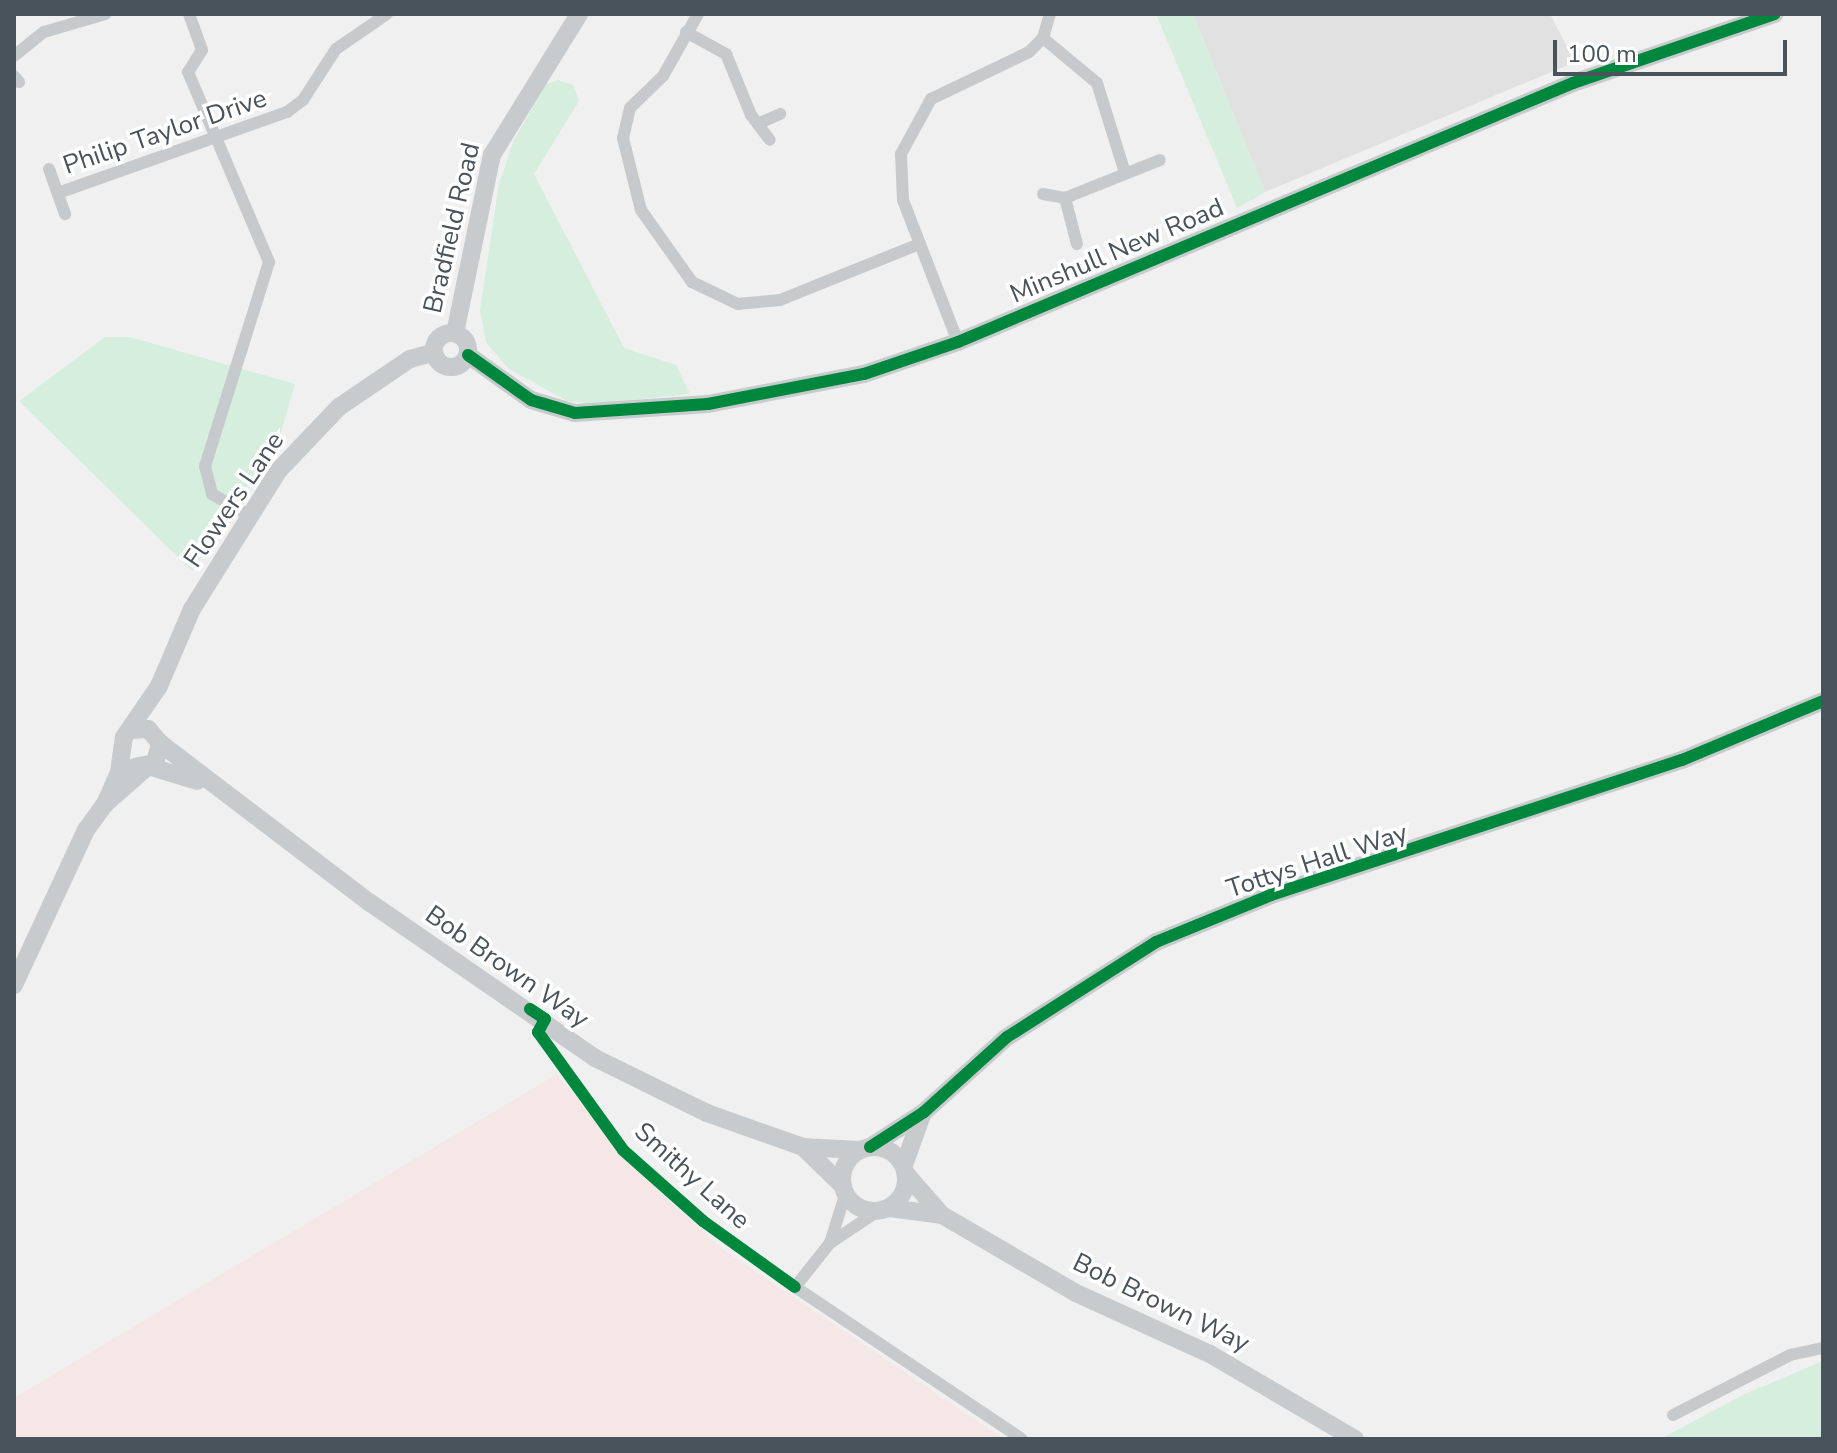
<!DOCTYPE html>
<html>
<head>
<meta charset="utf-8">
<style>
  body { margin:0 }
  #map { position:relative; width:1837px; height:1453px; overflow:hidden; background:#f0f0f0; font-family:"Nunito Sans",sans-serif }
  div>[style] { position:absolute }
  .education>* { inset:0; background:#e2e1e1 }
  .medical>* { inset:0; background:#f6e7e7 }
  .green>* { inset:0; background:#d5eedd }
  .street>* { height:12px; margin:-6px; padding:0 6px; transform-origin:6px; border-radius:6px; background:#c7cacc }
  .secondary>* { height:18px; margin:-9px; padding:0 9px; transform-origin:9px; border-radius:9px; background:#c8cbcd }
  .secondary>.ring { margin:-9px; padding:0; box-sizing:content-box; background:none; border:18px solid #c8cbcd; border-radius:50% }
  .cycleway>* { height:12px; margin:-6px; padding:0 6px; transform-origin:6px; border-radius:6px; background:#00873e }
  span { translate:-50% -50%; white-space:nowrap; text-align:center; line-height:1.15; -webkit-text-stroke:7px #fff; paint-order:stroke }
  .street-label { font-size:26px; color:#48535b }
  .frame { position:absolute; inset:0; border:16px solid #48535b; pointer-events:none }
  .scale { position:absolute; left:1553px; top:40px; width:234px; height:36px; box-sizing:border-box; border:4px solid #48535b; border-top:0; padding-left:10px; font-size:24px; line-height:28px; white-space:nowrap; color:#48535b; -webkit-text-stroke:6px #fff; paint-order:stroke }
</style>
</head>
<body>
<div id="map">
  <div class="education">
    <i style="clip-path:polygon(1193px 14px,1550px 14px,1575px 62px,1265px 192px)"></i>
  </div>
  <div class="medical">
    <i style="clip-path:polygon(557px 1074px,627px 1162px,721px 1248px,1004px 1439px,14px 1439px,14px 1398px)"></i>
  </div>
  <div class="green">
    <i style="clip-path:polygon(1156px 14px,1193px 14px,1265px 192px,1237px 208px)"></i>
    <i style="clip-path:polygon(559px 80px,573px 85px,579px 101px,534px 174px,624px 348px,676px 365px,690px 394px,595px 404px,567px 401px,509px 369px,486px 342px,480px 310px,499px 184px,514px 140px,546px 84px)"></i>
    <i style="clip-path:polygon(105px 337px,130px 337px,295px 384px,280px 436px,192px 571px,19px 401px)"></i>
    <i style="clip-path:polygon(1823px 1361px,1823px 1439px,1660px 1439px,1745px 1394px)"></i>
  </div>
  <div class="street">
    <i style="left:189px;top:14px;width:38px;rotate:70deg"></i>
    <i style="left:202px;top:50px;width:26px;rotate:122deg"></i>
    <i style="left:188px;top:72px;width:207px;rotate:66.9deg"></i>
    <i style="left:269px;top:262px;width:214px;rotate:107.4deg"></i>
    <i style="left:205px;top:466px;width:29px;rotate:76deg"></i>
    <i style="left:212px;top:494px;width:44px;rotate:30.1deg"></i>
    <i style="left:698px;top:14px;width:71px;rotate:119.4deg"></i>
    <i style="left:663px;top:76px;width:46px;rotate:135.9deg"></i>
    <i style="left:630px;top:108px;width:31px;rotate:103deg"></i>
    <i style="left:623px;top:138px;width:74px;rotate:76deg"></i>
    <i style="left:641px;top:210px;width:88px;rotate:54.7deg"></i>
    <i style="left:692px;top:282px;width:51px;rotate:25.6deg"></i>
    <i style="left:738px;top:304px;width:42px;rotate:-5.4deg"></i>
    <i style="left:780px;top:300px;width:150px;rotate:-21.9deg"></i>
    <i style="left:686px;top:32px;width:46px;rotate:28.8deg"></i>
    <i style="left:726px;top:54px;width:66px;rotate:67.7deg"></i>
    <i style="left:751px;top:115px;width:31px;rotate:53deg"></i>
    <i style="left:1043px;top:38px;width:70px;rotate:39.8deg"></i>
    <i style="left:1097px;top:83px;width:94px;rotate:72.7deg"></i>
    <i style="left:14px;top:56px;width:38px;rotate:-39deg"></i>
    <i style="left:44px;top:32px;width:64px;rotate:-16.4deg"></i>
    <i style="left:14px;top:76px;width:8px;rotate:50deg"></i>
    <i style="left:762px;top:122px;width:20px;rotate:-24deg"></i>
    <i style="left:49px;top:169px;width:48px;rotate:70.4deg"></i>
    <i style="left:58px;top:193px;width:243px;rotate:-19.5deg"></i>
    <i style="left:287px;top:112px;width:20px;rotate:-37deg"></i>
    <i style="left:303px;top:100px;width:61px;rotate:-57.1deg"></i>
    <i style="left:336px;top:49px;width:62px;rotate:-34.5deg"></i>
    <i style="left:1043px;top:194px;width:22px;rotate:10deg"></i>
    <i style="left:1077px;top:244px;width:48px;rotate:-104.6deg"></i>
    <i style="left:1065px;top:198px;width:102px;rotate:-21.8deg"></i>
    <i style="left:958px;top:342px;width:152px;rotate:-111.2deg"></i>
    <i style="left:903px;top:200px;width:46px;rotate:-92.5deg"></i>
    <i style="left:901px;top:154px;width:63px;rotate:-61.4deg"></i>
    <i style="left:931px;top:99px;width:109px;rotate:-25.6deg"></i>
    <i style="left:1029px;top:52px;width:20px;rotate:-45deg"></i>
    <i style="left:1043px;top:38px;width:25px;rotate:-74deg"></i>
    <i style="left:878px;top:1211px;width:58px;rotate:146.3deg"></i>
    <i style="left:830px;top:1243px;width:56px;rotate:128.5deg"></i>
    <i style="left:795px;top:1287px;width:273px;rotate:33.8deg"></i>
    <i style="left:830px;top:1243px;width:50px;rotate:-72.6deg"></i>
    <i style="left:1673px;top:1415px;width:131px;rotate:-27.1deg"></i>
    <i style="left:1790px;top:1355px;width:34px;rotate:-12deg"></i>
  </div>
  <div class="secondary">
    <i class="ring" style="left:434px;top:333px;width:16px;height:16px"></i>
    <i style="left:455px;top:333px;width:182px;rotate:-78.3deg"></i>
    <i style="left:492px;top:155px;width:166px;rotate:-58.3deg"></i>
    <i style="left:468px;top:355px;width:77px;rotate:35.5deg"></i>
    <i style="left:531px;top:400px;width:46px;rotate:16.5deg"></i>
    <i style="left:575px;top:413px;width:133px;rotate:-3.9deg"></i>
    <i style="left:708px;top:404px;width:159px;rotate:-10.9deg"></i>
    <i style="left:864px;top:374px;width:99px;rotate:-18.8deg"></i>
    <i style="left:958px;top:342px;width:667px;rotate:-22.84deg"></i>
    <i style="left:1573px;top:83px;width:213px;rotate:-18.9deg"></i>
    <i style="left:132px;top:730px;width:16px;rotate:-4deg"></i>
    <i style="left:148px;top:729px;width:18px;rotate:49deg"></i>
    <i style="left:160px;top:743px;width:21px;rotate:104deg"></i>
    <i style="left:155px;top:763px;width:20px;rotate:169deg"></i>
    <i style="left:160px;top:743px;width:263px;rotate:37.3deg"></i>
    <i style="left:369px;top:902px;width:275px;rotate:34.6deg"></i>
    <i style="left:595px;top:1058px;width:125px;rotate:26.2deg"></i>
    <i style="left:707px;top:1113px;width:102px;rotate:19.5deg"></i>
    <i style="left:803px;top:1147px;width:56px;rotate:3.1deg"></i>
    <i style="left:151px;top:767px;width:48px;rotate:16.9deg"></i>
    <i style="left:105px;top:804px;width:35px;rotate:-66deg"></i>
    <i style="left:119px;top:772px;width:35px;rotate:-82deg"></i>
    <i style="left:124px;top:737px;width:62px;rotate:-55.5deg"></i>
    <i style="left:159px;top:686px;width:84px;rotate:-66.8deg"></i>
    <i style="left:192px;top:609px;width:164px;rotate:-58deg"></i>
    <i style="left:279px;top:470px;width:87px;rotate:-46.4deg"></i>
    <i style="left:339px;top:407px;width:86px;rotate:-34.1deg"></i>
    <i style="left:410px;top:359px;width:24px;rotate:-15deg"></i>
    <i style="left:14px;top:985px;width:171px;rotate:-65.1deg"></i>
    <i style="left:86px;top:830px;width:32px;rotate:-54deg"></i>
    <i style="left:105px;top:804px;width:55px;rotate:-41.3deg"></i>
    <i class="ring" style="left:842px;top:1147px;width:46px;height:46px"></i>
    <i style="left:803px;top:1147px;width:56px;rotate:44.3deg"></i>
    <i style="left:870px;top:1147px;width:64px;rotate:-32.9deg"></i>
    <i style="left:924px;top:1112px;width:112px;rotate:-42.1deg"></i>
    <i style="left:1007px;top:1037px;width:177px;rotate:-32.5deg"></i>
    <i style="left:1156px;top:942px;width:124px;rotate:-22.2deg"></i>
    <i style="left:1271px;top:895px;width:433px;rotate:-18.2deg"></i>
    <i style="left:1682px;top:760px;width:153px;rotate:-22.7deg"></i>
    <i style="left:904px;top:1165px;width:53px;rotate:-70.2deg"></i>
    <i style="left:906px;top:1174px;width:55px;rotate:48.7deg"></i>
    <i style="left:889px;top:1208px;width:53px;rotate:7.5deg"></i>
    <i style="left:942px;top:1215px;width:155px;rotate:30.2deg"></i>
    <i style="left:1076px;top:1293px;width:147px;rotate:24.5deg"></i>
    <i style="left:1210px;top:1354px;width:168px;rotate:30.4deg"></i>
  </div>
  <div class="cycleway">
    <i style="left:468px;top:355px;width:77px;rotate:35.5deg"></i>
    <i style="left:531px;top:400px;width:46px;rotate:16.5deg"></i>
    <i style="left:575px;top:413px;width:133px;rotate:-3.9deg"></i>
    <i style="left:708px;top:404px;width:159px;rotate:-10.9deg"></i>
    <i style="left:864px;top:374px;width:99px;rotate:-18.8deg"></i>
    <i style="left:958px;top:342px;width:667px;rotate:-22.84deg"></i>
    <i style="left:1573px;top:83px;width:213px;rotate:-18.9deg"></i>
    <i style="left:530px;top:1009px;width:18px;rotate:34deg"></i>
    <i style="left:545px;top:1019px;width:15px;rotate:118deg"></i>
    <i style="left:538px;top:1032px;width:145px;rotate:54.2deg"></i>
    <i style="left:623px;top:1150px;width:107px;rotate:41.6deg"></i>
    <i style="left:703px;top:1221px;width:113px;rotate:35.7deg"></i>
    <i style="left:870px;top:1147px;width:64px;rotate:-32.9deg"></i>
    <i style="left:924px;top:1112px;width:112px;rotate:-42.1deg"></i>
    <i style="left:1007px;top:1037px;width:177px;rotate:-32.5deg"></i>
    <i style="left:1156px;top:942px;width:124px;rotate:-22.2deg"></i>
    <i style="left:1271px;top:895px;width:433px;rotate:-18.2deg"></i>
    <i style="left:1682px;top:760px;width:153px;rotate:-22.7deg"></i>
  </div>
  <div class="street-label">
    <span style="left:165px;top:132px;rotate:-19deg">Philip Taylor Drive</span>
    <span style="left:452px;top:228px;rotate:-77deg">Bradfield Road</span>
    <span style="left:1117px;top:251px;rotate:-23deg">Minshull New Road</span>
    <span style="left:234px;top:500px;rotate:-56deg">Flowers Lane</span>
    <span style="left:1317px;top:861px;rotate:-18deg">Tottys Hall Way</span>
    <span style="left:507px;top:967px;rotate:35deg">Bob Brown Way</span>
    <span style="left:692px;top:1176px;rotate:42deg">Smithy Lane</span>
    <span style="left:1161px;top:1303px;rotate:26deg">Bob Brown Way</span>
  </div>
  <div class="frame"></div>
  <div class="scale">100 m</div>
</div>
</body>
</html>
